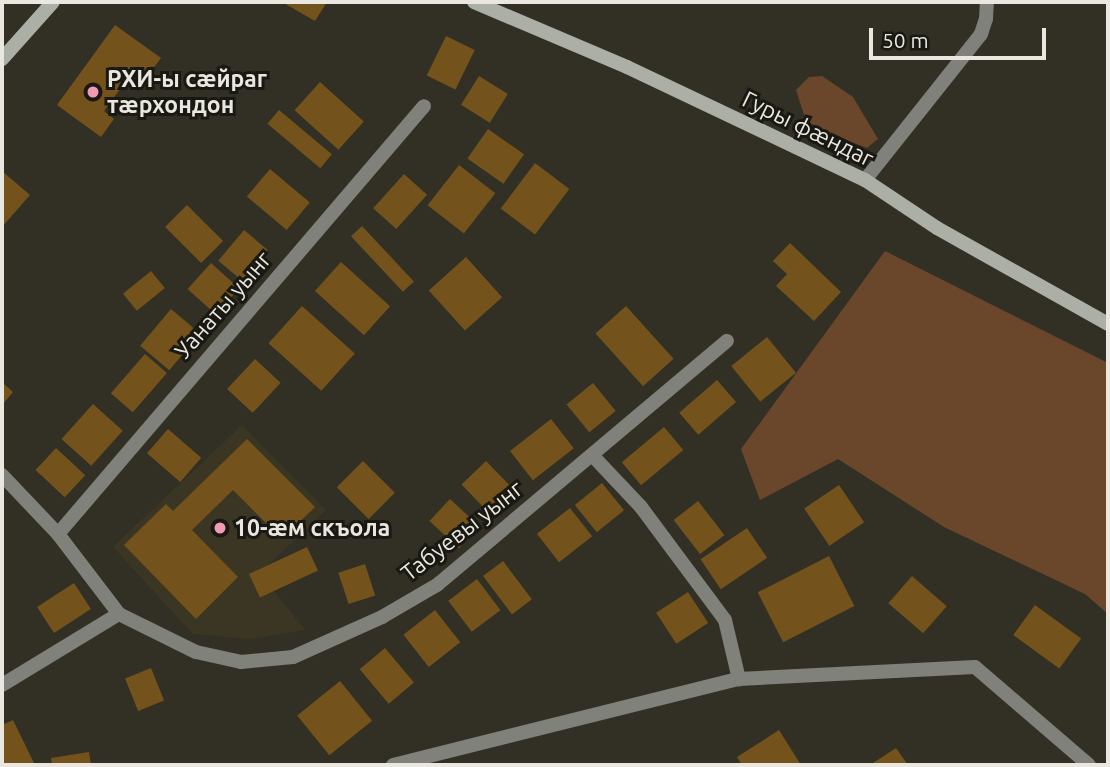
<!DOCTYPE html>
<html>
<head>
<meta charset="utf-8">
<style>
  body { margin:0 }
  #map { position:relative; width:1110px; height:767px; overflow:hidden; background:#323024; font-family:Ubuntu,sans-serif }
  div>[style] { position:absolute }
  .built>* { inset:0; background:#3a3623 }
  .green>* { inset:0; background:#6a462a }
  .building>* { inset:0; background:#73531b; transform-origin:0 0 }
  .street>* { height:14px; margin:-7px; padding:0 7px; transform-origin:7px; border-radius:7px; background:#7f817a }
  .secondary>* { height:14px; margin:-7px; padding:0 7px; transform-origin:7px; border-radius:7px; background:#acafa5 }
  .dots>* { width:19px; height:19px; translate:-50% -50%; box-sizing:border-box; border:4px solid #191812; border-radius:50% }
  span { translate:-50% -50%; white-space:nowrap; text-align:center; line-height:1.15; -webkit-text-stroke:6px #191812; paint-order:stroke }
  .poi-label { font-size:23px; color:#e9e7e0; font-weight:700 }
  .left { translate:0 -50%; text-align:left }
  .street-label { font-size:23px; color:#e9e7e0 }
  .frame { position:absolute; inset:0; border:4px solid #e9e7e0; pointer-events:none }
  .scale { position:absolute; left:869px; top:28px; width:177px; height:32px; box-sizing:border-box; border:4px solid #e9e7e0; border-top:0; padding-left:9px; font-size:21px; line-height:24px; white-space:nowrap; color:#e9e7e0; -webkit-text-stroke:5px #191812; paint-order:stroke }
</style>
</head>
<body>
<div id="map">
  <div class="built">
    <i style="clip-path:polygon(242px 425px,326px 510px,260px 573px,305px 630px,249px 639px,193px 634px,113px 547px)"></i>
  </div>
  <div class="green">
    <i style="clip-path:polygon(822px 76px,853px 97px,878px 139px,867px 148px,819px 130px,805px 118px,796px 90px,809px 77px)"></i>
    <i style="clip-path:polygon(885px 251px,1108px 363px,1108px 614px,1085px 594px,944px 527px,838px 459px,760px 500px,741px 449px)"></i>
  </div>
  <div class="building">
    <i style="clip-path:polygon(282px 2px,327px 2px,315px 21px)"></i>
    <i style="clip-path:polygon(115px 25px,161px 58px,146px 78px,134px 70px,104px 111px,114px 119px,101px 137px,57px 105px)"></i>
    <i style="left:446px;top:36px;width:32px;height:44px;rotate:26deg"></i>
    <i style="left:479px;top:76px;width:34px;height:34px;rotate:32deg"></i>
    <i style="left:320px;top:82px;width:59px;height:38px;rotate:42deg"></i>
    <i style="left:279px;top:110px;width:69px;height:18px;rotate:40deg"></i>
    <i style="left:488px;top:129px;width:44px;height:36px;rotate:35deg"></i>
    <i style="left:535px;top:163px;width:43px;height:57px;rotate:37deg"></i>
    <i style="left:459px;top:165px;width:46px;height:51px;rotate:38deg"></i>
    <i style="left:270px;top:169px;width:52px;height:36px;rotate:40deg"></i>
    <i style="clip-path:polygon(2px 171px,30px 195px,2px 227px)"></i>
    <i style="left:404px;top:174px;width:31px;height:46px;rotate:42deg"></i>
    <i style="left:187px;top:205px;width:51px;height:31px;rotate:45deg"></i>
    <i style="left:362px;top:226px;width:76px;height:15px;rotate:47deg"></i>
    <i style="left:244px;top:230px;width:31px;height:40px;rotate:40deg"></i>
    <i style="clip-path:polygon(790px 243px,841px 292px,814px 321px,776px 286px,787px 274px,773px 261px)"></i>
    <i style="left:466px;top:257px;width:54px;height:50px;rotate:48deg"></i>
    <i style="left:341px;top:262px;width:66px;height:39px;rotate:42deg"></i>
    <i style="left:211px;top:263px;width:38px;height:35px;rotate:42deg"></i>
    <i style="left:151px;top:271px;width:22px;height:36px;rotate:51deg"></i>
    <i style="left:302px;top:306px;width:71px;height:50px;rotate:42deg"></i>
    <i style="left:626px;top:306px;width:71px;height:41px;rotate:48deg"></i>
    <i style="left:171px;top:309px;width:38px;height:48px;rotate:40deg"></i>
    <i style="left:767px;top:337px;width:46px;height:46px;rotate:51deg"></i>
    <i style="left:145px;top:354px;width:29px;height:52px;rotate:41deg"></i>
    <i style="left:255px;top:359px;width:35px;height:41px;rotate:43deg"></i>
    <i style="left:717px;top:380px;width:29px;height:50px;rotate:49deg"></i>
    <i style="clip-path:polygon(2px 382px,13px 392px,2px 405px)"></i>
    <i style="left:593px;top:383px;width:36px;height:34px;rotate:51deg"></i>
    <i style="left:93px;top:404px;width:40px;height:47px;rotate:42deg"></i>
    <i style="left:551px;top:419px;width:37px;height:52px;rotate:52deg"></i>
    <i style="left:664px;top:427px;width:30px;height:55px;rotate:50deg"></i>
    <i style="left:168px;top:429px;width:44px;height:32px;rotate:41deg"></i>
    <i style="clip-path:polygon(247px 439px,315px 507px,282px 539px,233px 490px,192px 530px,238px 577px,196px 619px,124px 545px,166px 504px,173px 511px)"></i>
    <i style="left:56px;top:448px;width:40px;height:30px;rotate:43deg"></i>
    <i style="left:363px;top:461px;width:45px;height:37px;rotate:45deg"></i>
    <i style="left:486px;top:461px;width:39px;height:34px;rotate:46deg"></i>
    <i style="left:602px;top:483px;width:35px;height:35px;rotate:51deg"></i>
    <i style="left:839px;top:485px;width:45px;height:42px;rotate:56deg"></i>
    <i style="left:450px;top:499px;width:40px;height:30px;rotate:43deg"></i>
    <i style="left:698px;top:501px;width:43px;height:31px;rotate:52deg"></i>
    <i style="left:570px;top:508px;width:36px;height:42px;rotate:52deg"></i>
    <i style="left:747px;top:528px;width:36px;height:56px;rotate:56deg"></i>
    <i style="left:307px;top:547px;width:26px;height:64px;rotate:65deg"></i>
    <i style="left:829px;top:556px;width:56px;height:80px;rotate:63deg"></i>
    <i style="left:503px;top:561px;width:48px;height:25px;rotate:53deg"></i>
    <i style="left:365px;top:564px;width:33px;height:28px;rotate:72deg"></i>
    <i style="left:912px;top:576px;width:46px;height:36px;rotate:41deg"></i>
    <i style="left:477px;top:579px;width:39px;height:36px;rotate:53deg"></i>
    <i style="left:74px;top:583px;width:31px;height:44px;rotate:57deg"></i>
    <i style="left:688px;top:592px;width:37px;height:38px;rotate:57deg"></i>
    <i style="left:1035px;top:605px;width:57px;height:37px;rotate:36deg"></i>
    <i style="left:435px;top:610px;width:41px;height:40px;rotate:52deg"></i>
    <i style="left:385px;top:648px;width:45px;height:33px;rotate:50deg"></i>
    <i style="left:151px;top:668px;width:35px;height:28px;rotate:68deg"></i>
    <i style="left:340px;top:681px;width:51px;height:55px;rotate:51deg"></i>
    <i style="clip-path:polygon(13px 720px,35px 765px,2px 765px,2px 725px)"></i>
    <i style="clip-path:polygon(779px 730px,801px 765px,742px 765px,737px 757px)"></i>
    <i style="clip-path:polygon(896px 748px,908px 765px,870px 765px)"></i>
    <i style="clip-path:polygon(89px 752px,91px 765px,52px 765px,51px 758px)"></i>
  </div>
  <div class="street">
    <i style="left:865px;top:180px;width:186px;rotate:-51.5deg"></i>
    <i style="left:981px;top:34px;width:16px;rotate:-72deg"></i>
    <i style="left:986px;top:19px;width:17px;rotate:-87deg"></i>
    <i style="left:592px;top:455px;width:71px;rotate:46.7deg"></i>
    <i style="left:641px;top:507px;width:141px;rotate:53.4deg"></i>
    <i style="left:725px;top:620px;width:61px;rotate:76.7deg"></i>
    <i style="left:2px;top:475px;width:81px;rotate:46.5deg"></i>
    <i style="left:58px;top:534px;width:101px;rotate:52.7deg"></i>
    <i style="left:58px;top:534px;width:563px;rotate:-49.46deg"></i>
    <i style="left:2px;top:685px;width:137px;rotate:-31.3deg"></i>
    <i style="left:119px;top:614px;width:86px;rotate:26.3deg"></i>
    <i style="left:196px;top:652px;width:46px;rotate:12.5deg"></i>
    <i style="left:241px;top:662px;width:52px;rotate:-5.5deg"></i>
    <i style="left:293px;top:657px;width:98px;rotate:-24.2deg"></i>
    <i style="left:382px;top:617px;width:64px;rotate:-30.2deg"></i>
    <i style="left:437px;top:585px;width:379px;rotate:-40.1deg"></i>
    <i style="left:393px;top:765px;width:357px;rotate:-14deg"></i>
    <i style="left:739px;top:679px;width:236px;rotate:-2.9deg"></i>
    <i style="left:975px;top:667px;width:150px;rotate:40.7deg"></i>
  </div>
  <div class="secondary">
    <i style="left:474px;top:2px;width:166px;rotate:23deg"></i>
    <i style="left:627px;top:67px;width:263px;rotate:25.4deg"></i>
    <i style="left:865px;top:180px;width:87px;rotate:33.7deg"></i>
    <i style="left:937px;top:228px;width:196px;rotate:29.3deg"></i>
    <i style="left:2px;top:59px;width:76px;rotate:-48.2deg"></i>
  </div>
  <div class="dots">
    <i style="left:93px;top:92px;background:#f09ab5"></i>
    <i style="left:220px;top:528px;background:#f09ab5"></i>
  </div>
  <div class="poi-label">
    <span class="left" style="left:107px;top:92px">РХИ-ы сæйраг<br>тæрхондон</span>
    <span class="left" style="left:234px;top:528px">10-æм скъола</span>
  </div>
  <div class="street-label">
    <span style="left:808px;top:129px;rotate:26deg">Гуры фӕндаг</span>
    <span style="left:223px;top:305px;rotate:-49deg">Уанаты уынг</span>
    <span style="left:462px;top:531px;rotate:-38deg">Табуевы уынг</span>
  </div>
  <div class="frame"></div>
  <div class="scale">50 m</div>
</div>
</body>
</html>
